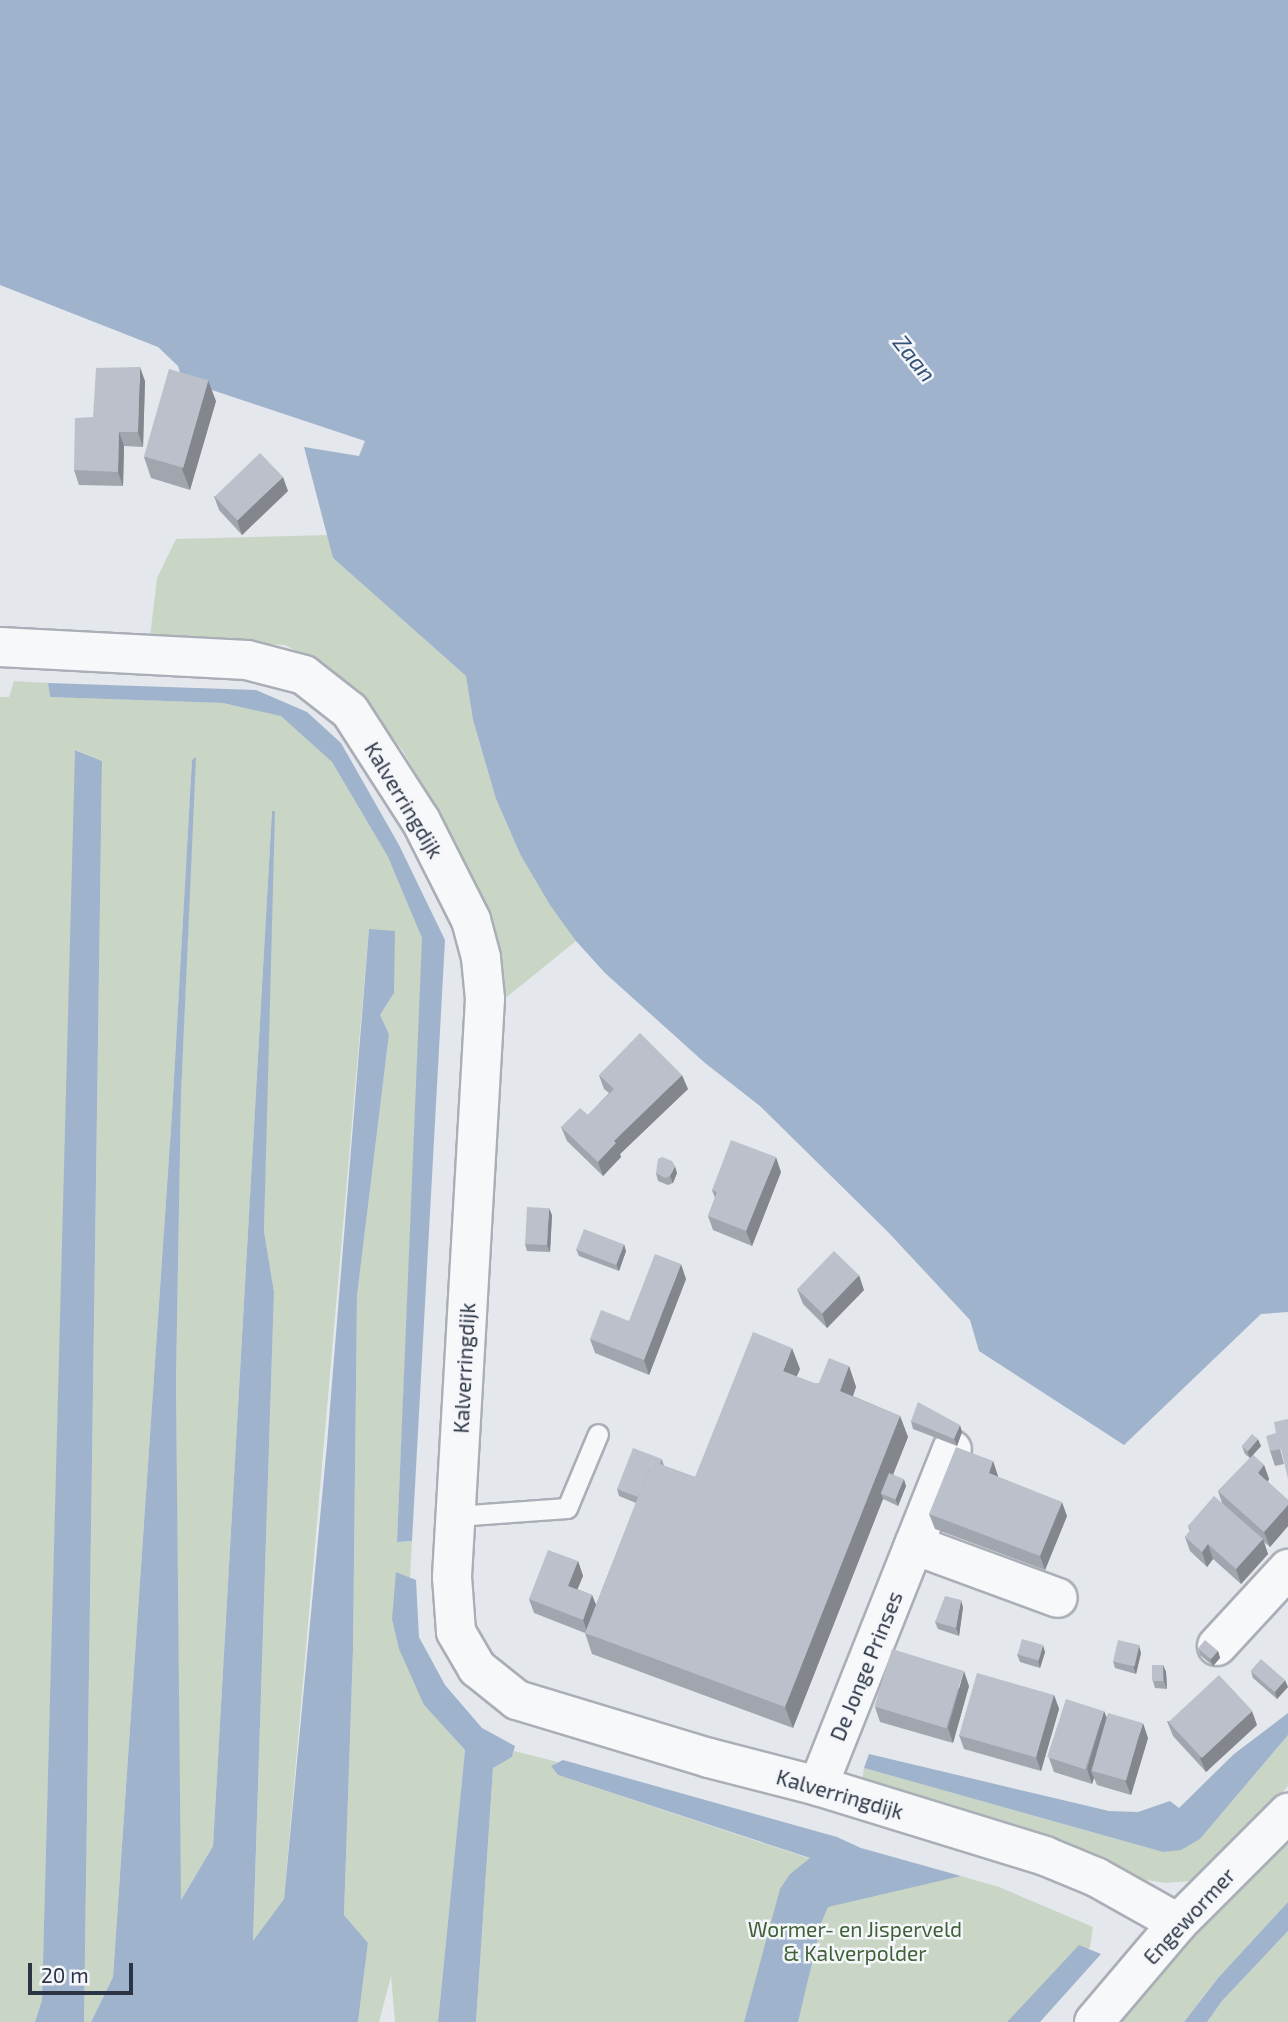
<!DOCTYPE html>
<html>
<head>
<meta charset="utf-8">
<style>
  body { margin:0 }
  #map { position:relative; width:1288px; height:2022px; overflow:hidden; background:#e4e7ec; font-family:"Exo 2",sans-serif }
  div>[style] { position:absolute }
  .green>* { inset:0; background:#c9d6c5 }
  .water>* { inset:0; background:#9fb4cc }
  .roads { filter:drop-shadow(2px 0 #a9aeb7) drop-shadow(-2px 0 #a9aeb7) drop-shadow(0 2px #a9aeb7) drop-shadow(0 -2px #a9aeb7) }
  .lane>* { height:19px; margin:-9.5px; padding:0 9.5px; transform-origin:9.5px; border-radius:9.5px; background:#f7f8fa }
  .street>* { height:38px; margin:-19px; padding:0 19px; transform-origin:19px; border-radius:19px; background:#f7f8fa }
  .wall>* { inset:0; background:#a1a5ae }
  .shaded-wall>* { inset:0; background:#83868d }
  .building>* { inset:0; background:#bbc0ca; transform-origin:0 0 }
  span { translate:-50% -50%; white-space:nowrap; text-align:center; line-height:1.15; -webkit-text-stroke:5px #f4f6f9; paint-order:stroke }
  .street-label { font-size:21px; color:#2b3445 }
  .park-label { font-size:21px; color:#3f6138 }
  .water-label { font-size:23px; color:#34527a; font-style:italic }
  .scale { position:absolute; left:28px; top:1963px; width:105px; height:32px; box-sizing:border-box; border:4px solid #2b3445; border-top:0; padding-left:9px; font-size:21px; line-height:24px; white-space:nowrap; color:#2b3445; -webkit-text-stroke:5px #f4f6f9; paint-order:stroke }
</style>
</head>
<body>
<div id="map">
  <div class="green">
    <i style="clip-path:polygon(328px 535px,333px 558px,466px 676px,473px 720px,496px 799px,520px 854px,576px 941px,503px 1000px,494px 926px,458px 849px,403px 751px,362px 697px,319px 663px,285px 645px,150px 637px,157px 578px,176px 539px)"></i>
    <i style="clip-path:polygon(14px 681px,48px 683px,50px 697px,223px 703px,281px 715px,332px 762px,388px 857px,423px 938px,397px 1542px,412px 1541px,410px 1578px,396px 1572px,424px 1705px,465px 1750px,438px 2022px,395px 2022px,391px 1976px,379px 2022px,358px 2022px,368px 1943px,344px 1915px,353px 1650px,357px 1296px,389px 1034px,380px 1015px,394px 993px,369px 929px,284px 1899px,253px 1942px,274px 1292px,264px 1231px,272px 811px,213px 1846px,180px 1901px,176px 1381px,181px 1096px,195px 758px,192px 761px,172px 1113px,113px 1977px,91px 2022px,84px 2022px,102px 761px,76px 750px,42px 2000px,35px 2022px,0 2022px,0 697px,9px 697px)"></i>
    <i style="clip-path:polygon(1288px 1735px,1288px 1786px,1224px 1856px,1190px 1881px,1165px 1883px,1140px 1879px,1109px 1866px,862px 1781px,864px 1768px,1163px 1852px,1200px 1839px)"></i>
    <i style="clip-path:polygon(514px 1751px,558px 1762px,551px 1766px,558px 1775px,811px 1859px,937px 1881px,961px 1876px,999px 1887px,1093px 1927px,1090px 1947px,1023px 2022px,476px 2022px,493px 1768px,512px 1757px)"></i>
    <i style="clip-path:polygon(1288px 1828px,1288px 1902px,1218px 1978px,1184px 2022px,1105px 2022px)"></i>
    <i style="clip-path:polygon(1288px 1931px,1288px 2022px,1207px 2022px,1222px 2001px)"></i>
  </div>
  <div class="water">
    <i style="clip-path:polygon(0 0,1288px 0,1288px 1312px,1261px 1314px,1124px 1445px,979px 1351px,970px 1320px,888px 1232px,760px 1106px,705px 1063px,605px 973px,576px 941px,550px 905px,520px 854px,496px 799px,473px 720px,466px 676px,333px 558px,304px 447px,359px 456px,365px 441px,182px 380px,178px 366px,158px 347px,0 285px)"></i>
    <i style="clip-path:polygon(48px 683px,256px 690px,307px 712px,341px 743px,399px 845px,445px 940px,412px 1541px,397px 1542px,422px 938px,388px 857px,332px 762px,281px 716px,223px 703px,50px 697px)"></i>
    <i style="clip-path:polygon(75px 750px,102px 761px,84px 2022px,35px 2022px,42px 2000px)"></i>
    <i style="clip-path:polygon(196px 757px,181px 1096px,176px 1381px,181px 1900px,213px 1846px,272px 811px,275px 811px,264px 1231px,274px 1292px,253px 1941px,284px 1899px,327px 1444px,369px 929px,395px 931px,394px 993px,380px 1015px,389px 1034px,357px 1296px,353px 1650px,344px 1915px,368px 1943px,358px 2022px,91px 2022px,113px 1977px,172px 1113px,192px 760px)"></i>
    <i style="clip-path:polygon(396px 1572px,416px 1580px,419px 1637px,445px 1685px,482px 1728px,515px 1746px,512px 1757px,493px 1768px,476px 2022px,438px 2022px,465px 1750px,424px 1705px,399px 1649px,392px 1619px)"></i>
    <i style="clip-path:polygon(1288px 1713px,1288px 1735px,1200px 1839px,1181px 1850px,1163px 1852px,864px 1768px,869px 1754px,1109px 1811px,1138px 1812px,1170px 1801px,1179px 1808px,1234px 1754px)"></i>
    <i style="clip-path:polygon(563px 1760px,837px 1837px,861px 1848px,961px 1876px,828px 1907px,822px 1921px,798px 2022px,744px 2022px,780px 1889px,790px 1874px,810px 1858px,558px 1775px,551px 1766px)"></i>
    <i style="clip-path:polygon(1288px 1902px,1288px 1931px,1222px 2001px,1207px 2022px,1184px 2022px,1218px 1978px)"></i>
    <i style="clip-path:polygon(1079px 1945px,1101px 1954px,1040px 2022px,1007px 2022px)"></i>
  </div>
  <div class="roads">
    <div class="lane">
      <i style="left:456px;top:1516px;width:111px;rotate:-4.1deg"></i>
      <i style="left:567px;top:1508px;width:80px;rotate:-67.3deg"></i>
    </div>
    <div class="street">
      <i style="left:0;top:647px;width:247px;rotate:3deg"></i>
      <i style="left:247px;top:660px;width:59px;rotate:14.7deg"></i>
      <i style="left:304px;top:675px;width:58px;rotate:38deg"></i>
      <i style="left:350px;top:711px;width:131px;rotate:57.2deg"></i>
      <i style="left:421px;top:821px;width:111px;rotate:63.2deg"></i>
      <i style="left:471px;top:920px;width:39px;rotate:75deg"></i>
      <i style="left:481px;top:958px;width:41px;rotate:84.4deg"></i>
      <i style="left:485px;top:999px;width:579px;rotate:93.27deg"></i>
      <i style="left:452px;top:1577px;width:55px;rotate:85.8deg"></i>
      <i style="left:456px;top:1632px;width:42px;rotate:59.7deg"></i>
      <i style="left:477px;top:1668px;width:51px;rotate:38.7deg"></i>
      <i style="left:517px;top:1700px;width:201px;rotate:16.8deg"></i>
      <i style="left:709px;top:1758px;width:113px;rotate:14.4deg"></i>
      <i style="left:818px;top:1786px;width:238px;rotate:17.1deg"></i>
      <i style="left:1045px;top:1856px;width:55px;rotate:22.4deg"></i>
      <i style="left:1096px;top:1877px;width:94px;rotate:29.3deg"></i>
      <i style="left:914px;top:1545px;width:153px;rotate:20.2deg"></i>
      <i style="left:1217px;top:1646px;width:105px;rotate:-47.3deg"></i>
      <i style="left:818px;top:1786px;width:362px;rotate:-68.3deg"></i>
      <i style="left:1094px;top:2022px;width:130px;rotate:-49.7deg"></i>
      <i style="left:1178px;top:1923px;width:156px;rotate:-45deg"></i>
    </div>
  </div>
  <div class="wall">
    <i style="clip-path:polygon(145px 381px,143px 447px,124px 446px,123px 486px,79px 485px,74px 470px,93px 417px)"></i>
    <i style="clip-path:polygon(216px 401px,190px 490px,151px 478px,144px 457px)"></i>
    <i style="clip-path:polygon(288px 491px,242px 535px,219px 510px,214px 496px)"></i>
    <i style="clip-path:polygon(599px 1075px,688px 1089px,620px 1154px,621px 1157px,603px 1176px,567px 1141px,561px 1127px,588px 1115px,609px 1093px,604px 1089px)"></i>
    <i style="clip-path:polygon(781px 1172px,752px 1246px,713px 1230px,708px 1216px,715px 1198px,712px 1190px)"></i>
    <i style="clip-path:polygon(656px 1173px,677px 1173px,673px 1183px,668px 1185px,658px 1181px)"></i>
    <i style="clip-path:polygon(552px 1215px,550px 1252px,527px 1251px,525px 1244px)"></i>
    <i style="clip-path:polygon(576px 1249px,626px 1251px,619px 1271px,579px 1256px)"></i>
    <i style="clip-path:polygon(686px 1279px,649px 1375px,595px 1353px,590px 1339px,629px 1321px)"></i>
    <i style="clip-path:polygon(797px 1289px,864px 1290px,827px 1328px,803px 1304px)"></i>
    <i style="clip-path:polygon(849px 1366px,856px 1387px,853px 1396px,900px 1416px,908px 1437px,893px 1474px,906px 1486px,898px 1506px,883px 1499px,793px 1728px,592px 1654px,585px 1633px,534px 1613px,529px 1599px,578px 1561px,583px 1576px,577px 1589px,592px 1595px,596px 1605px,636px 1503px,619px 1496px,617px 1489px,662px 1459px,664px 1466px,695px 1477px,800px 1369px,796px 1377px,814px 1383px,819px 1383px)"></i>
    <i style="clip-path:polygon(911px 1421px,962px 1432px,957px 1446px,913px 1429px)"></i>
    <i style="clip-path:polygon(1276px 1433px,1284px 1464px,1275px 1466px,1270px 1451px)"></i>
    <i style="clip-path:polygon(1242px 1446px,1261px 1446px,1253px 1455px,1264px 1465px,1269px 1479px,1268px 1482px,1288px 1500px,1288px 1526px,1270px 1547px,1264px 1542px,1268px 1554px,1241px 1584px,1213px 1559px,1207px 1567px,1190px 1551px,1185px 1537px,1190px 1531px,1188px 1526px,1222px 1503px,1218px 1491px,1250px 1458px,1245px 1454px)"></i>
    <i style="clip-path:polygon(993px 1461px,998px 1477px,1067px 1516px,1045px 1570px,935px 1529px,929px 1514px)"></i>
    <i style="clip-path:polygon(963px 1607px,959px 1636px,938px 1629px,935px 1622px)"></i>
    <i style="clip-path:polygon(1198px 1648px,1218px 1651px,1220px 1658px,1213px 1666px,1200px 1655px)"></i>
    <i style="clip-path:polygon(1045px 1652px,1040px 1668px,1020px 1662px,1017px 1654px)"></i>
    <i style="clip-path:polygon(1141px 1653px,1136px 1674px,1115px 1668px,1113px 1661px)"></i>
    <i style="clip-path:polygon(1163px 1665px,1166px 1672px,1167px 1689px,1155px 1688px,1153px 1681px)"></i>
    <i style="clip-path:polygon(1251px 1671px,1288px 1687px,1277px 1699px,1253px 1678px)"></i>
    <i style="clip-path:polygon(969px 1686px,953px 1743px,880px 1722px,875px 1707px)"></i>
    <i style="clip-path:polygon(1054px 1695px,1059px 1709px,1041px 1771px,964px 1749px,959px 1735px)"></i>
    <i style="clip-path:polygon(1107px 1717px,1148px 1738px,1131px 1795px,1097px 1785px,1094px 1778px,1092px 1784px,1054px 1772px,1049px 1758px)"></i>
    <i style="clip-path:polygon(1167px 1721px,1257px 1725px,1206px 1772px,1173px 1736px)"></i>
  </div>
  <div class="shaded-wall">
    <i style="clip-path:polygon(140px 367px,145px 381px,143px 447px,138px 432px)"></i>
    <i style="clip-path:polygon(208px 380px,216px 401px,190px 490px,182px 469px)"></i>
    <i style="clip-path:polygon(119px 432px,124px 446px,123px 486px,118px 472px)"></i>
    <i style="clip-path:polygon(283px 477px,288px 491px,242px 535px,237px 520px)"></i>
    <i style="clip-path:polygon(682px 1075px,688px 1089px,620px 1154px,621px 1157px,603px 1176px,598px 1162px,614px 1141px)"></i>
    <i style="clip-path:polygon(776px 1157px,781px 1172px,752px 1246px,746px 1231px)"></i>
    <i style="clip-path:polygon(675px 1166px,677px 1173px,673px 1183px,670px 1176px)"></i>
    <i style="clip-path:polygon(549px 1208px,552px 1215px,550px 1252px,547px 1245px)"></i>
    <i style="clip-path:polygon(624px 1244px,626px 1251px,619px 1271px,616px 1264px)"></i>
    <i style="clip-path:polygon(681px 1264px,686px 1279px,649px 1375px,644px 1360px)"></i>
    <i style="clip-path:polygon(859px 1275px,864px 1290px,827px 1328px,822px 1313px)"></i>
    <i style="clip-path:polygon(792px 1348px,800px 1369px,790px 1392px,783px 1371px)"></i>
    <i style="clip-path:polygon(849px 1366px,856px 1387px,847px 1412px,840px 1391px)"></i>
    <i style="clip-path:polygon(900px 1416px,908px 1437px,885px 1495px,881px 1493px,883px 1499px,793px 1728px,785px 1707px)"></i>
    <i style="clip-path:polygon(960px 1425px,962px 1432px,957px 1446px,954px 1439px)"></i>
    <i style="clip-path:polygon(1258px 1439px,1261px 1446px,1250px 1458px,1247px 1451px)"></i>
    <i style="clip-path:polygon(993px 1461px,998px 1476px,994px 1487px,989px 1473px)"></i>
    <i style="clip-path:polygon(1264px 1465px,1269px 1479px,1263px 1487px,1258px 1473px)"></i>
    <i style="clip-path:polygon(904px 1479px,906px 1486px,898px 1506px,895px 1498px)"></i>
    <i style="clip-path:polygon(1062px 1502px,1067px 1516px,1045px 1570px,1040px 1556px)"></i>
    <i style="clip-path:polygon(1288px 1505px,1288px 1526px,1270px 1547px,1264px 1532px)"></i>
    <i style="clip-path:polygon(1263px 1539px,1268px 1554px,1241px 1584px,1236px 1569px)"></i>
    <i style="clip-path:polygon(1208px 1544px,1213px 1559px,1207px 1567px,1202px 1552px)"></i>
    <i style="clip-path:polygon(578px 1561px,583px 1576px,573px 1600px,568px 1586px)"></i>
    <i style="clip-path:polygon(592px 1595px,598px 1610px,588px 1634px,583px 1620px)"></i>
    <i style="clip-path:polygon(961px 1600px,963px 1607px,959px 1636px,956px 1628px)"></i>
    <i style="clip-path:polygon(1043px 1645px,1045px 1652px,1040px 1668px,1038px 1661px)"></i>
    <i style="clip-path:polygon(1139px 1645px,1141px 1653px,1136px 1674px,1133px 1666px)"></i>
    <i style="clip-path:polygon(1218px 1651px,1220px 1658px,1213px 1666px,1210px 1659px)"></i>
    <i style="clip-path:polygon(1163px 1665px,1166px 1672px,1167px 1689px,1164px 1681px)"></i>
    <i style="clip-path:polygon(964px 1671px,969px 1686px,953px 1743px,948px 1728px)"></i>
    <i style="clip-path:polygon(1285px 1680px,1288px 1687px,1277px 1699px,1275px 1692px)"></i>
    <i style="clip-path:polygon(1054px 1695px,1059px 1709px,1041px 1771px,1036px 1757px)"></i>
    <i style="clip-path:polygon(1104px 1711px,1110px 1725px,1091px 1771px,1094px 1778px,1092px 1784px,1087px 1769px)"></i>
    <i style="clip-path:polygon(1252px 1711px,1257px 1725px,1206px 1772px,1200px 1758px)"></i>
    <i style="clip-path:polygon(1143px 1723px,1148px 1738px,1131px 1795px,1125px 1780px)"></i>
  </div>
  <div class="building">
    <i style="clip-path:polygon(140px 367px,138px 432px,119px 432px,118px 472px,74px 470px,75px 418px,93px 417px,96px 368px)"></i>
    <i style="left:169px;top:369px;width:41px;height:91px;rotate:16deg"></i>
    <i style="left:260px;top:453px;width:33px;height:63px;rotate:46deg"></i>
    <i style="clip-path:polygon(640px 1033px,682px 1075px,614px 1141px,616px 1143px,598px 1162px,561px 1127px,580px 1108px,588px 1115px,614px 1089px,599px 1075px)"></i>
    <i style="clip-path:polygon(731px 1140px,776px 1157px,746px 1231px,708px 1216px,717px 1192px,712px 1190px)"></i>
    <i style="clip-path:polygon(662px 1157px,672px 1161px,675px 1166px,670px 1176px,665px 1178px,656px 1173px,658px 1159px)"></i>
    <i style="left:527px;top:1207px;width:22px;height:37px;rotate:3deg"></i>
    <i style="left:584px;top:1229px;width:43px;height:22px;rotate:21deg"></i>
    <i style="left:834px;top:1251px;width:35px;height:53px;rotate:44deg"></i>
    <i style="clip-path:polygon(655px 1254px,681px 1264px,644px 1360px,590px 1339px,601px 1310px,629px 1321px)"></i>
    <i style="clip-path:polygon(753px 1332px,792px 1348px,783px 1371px,814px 1383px,819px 1383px,829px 1358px,849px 1366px,840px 1391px,900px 1416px,785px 1707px,585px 1633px,652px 1461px,695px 1477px)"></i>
    <i style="clip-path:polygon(918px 1402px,960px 1425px,954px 1439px,911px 1421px)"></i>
    <i style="clip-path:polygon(1288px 1419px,1288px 1479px,1281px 1449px,1270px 1451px,1266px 1436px,1276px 1433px,1274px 1422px)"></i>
    <i style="left:1252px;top:1434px;width:8px;height:16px;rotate:40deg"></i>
    <i style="clip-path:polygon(956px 1447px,993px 1461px,989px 1473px,1062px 1502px,1040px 1556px,929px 1514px)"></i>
    <i style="clip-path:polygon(633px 1448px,662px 1459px,660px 1464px,652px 1461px,638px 1497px,617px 1489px)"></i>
    <i style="clip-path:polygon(1253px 1455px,1264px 1465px,1258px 1473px,1288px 1500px,1288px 1505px,1264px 1532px,1218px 1491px)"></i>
    <i style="left:889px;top:1473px;width:16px;height:22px;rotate:22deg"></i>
    <i style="clip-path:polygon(1214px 1496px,1263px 1539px,1236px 1569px,1208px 1544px,1202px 1552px,1185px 1537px,1191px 1529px,1188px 1526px)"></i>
    <i style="clip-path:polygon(548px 1550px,578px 1561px,568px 1586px,592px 1595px,583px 1620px,529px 1599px)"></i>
    <i style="clip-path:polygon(945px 1596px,961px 1600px,956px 1628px,935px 1622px)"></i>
    <i style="left:1022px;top:1639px;width:22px;height:16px;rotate:16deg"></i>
    <i style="left:1118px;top:1640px;width:22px;height:22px;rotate:13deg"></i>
    <i style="left:1205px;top:1640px;width:17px;height:11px;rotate:40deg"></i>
    <i style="left:892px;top:1649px;width:75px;height:60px;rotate:17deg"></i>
    <i style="left:1261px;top:1659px;width:32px;height:16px;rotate:41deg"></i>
    <i style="left:1152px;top:1665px;width:11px;height:16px"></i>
    <i style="left:977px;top:1673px;width:80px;height:65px;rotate:16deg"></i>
    <i style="left:1219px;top:1675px;width:49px;height:69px;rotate:47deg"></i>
    <i style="left:1066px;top:1699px;width:40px;height:61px;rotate:18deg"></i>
    <i style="left:1108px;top:1713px;width:36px;height:60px;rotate:16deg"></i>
  </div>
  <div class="street-label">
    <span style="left:404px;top:800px;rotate:59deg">Kalverringdijk</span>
    <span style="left:464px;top:1368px;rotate:-87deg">Kalverringdijk</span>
    <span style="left:866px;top:1666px;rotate:-68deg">De Jonge Prinses</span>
    <span style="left:840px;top:1794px;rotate:16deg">Kalverringdijk</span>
    <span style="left:1189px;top:1916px;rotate:-47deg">Engewormer</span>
  </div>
  <div class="park-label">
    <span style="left:855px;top:1941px">Wormer- en Jisperveld<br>&amp; Kalverpolder</span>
  </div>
  <div class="water-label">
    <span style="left:915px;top:358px;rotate:51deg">Zaan</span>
  </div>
  <div class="scale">20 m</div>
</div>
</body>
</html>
